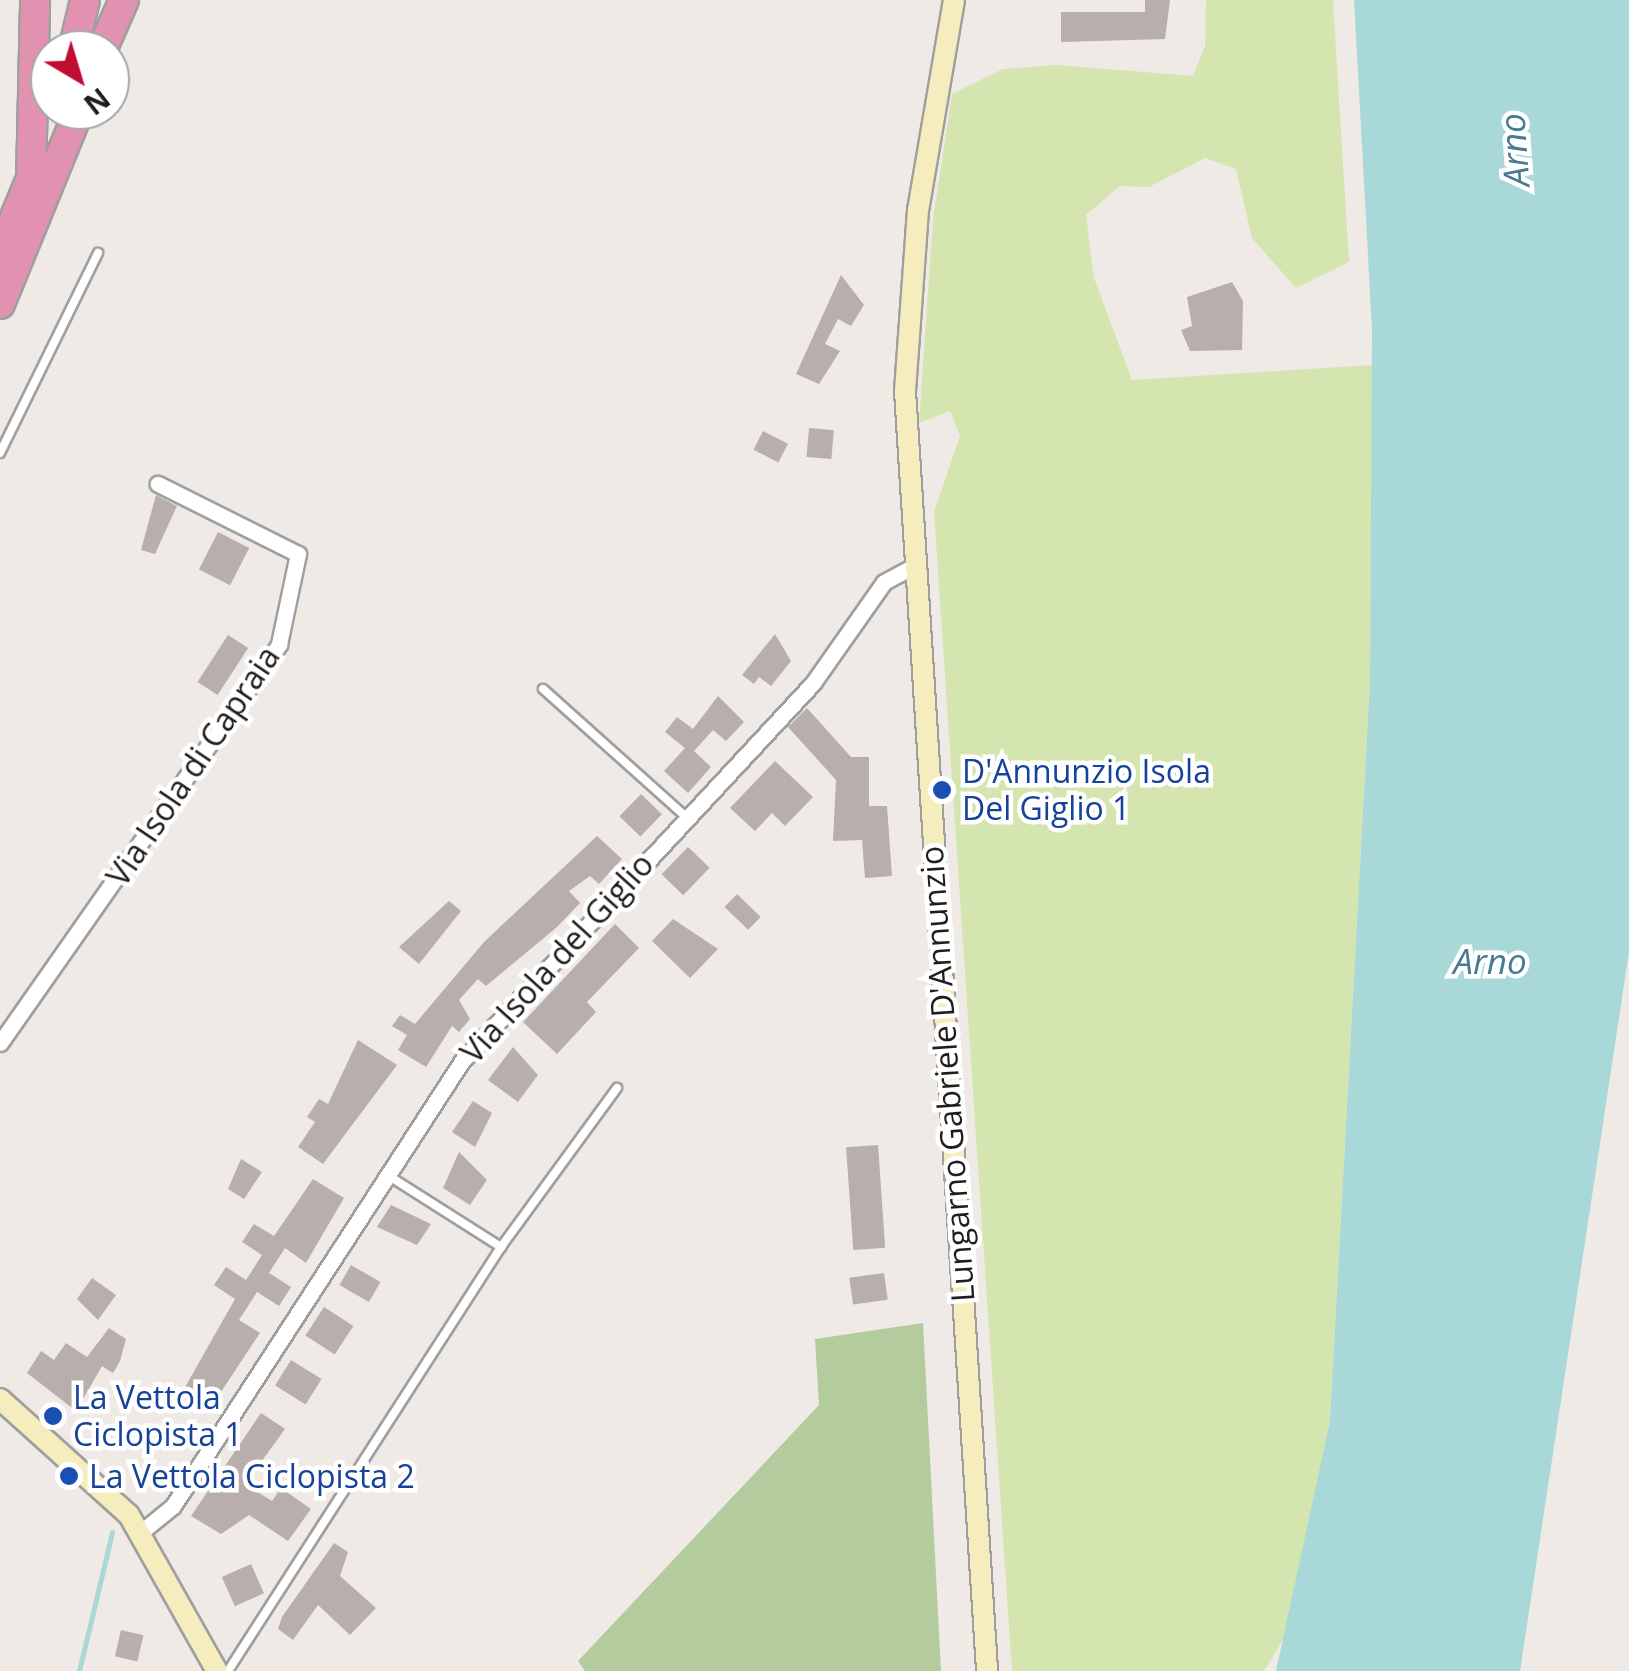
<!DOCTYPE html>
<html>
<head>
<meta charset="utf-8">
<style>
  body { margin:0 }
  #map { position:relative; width:1629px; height:1671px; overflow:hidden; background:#efeae5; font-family:"Open Sans",sans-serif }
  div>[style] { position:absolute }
  .grass>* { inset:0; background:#d4e5af }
  .forest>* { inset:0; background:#b4cb9d }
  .water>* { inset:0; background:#a9d8d9 }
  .stream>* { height:5px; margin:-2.5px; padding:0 2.5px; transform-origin:2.5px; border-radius:2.5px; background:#a9d8d9 }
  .building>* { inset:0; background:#b8aeab; transform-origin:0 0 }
  .roads { filter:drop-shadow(2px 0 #9f9f9f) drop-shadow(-2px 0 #9f9f9f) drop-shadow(0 2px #9f9f9f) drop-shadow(0 -2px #9f9f9f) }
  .lane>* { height:8px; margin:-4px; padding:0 4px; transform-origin:4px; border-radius:4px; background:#fff }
  .street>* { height:15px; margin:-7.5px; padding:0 7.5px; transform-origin:7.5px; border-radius:7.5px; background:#fff }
  .secondary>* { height:20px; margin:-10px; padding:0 10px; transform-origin:10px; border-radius:10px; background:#f5edbd }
  .highway>* { height:28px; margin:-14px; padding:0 14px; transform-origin:14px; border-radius:14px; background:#e192b0 }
  .dots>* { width:28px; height:28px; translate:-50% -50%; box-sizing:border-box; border:5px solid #fff; border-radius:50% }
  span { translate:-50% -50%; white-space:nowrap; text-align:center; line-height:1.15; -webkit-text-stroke:9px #fff; paint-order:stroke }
  .street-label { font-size:32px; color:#1e1e1e }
  .transit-label { font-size:32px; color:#164399 }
  .left { translate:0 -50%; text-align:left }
  .water-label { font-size:35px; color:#477b91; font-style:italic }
  .north { position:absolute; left:30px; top:30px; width:100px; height:100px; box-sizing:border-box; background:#fff; border:2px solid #a5a5a5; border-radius:50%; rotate:142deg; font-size:28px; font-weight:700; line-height:40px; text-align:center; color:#1e1e1e }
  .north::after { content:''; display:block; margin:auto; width:35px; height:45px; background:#bf0e31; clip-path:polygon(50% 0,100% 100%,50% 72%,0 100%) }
</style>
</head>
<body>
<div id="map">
  <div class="grass">
    <i style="clip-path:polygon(1206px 0,1333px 0,1349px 262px,1296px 288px,1252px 238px,1236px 169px,1205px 158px,1149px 187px,1120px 186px,1086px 215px,1094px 278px,1132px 380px,1372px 365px,1370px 681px,1330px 1421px,1291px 1626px,1264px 1671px,1012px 1671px,934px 512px,960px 436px,950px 411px,919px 423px,933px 219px,952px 94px,1003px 69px,1057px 65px,1193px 76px,1205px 46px)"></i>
  </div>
  <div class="forest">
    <i style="clip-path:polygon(923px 1323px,941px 1671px,585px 1671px,578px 1661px,819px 1405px,815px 1339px)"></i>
  </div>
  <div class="water">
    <i style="clip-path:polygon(1354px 0,1629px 0,1629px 952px,1520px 1671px,1276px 1671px,1330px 1421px,1370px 681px,1372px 329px)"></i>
  </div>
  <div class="stream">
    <i style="left:79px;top:1671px;width:143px;rotate:-76.6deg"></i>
  </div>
  <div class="building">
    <i style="clip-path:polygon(1145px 0,1170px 0,1165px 39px,1061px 42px,1061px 12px,1145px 12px)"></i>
    <i style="clip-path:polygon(841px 275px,864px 305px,851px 326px,838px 319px,825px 344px,840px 351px,819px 384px,796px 374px)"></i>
    <i style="clip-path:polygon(1232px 282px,1243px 301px,1242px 350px,1190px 351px,1181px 330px,1192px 326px,1187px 297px)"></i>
    <i style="left:809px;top:428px;width:25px;height:29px;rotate:5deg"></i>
    <i style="left:763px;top:431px;width:28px;height:21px;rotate:27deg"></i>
    <i style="clip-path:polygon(156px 495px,177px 506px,155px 554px,141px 550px)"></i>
    <i style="left:218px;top:532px;width:35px;height:42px;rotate:27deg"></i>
    <i style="clip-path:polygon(775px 634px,791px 661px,771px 686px,759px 677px,754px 684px,742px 675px)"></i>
    <i style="left:228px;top:635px;width:24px;height:56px;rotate:33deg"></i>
    <i style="clip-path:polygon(718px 696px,744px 722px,726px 741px,713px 730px,694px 751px,711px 767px,688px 793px,664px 771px,685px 748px,665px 732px,677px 717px,693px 729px)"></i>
    <i style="clip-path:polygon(807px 708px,851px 757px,869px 757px,869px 806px,887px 806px,892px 876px,865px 878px,862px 840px,833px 841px,836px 780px,788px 727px)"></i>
    <i style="clip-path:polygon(775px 761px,813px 797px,785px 826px,772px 813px,755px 831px,730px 808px)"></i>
    <i style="left:641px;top:794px;width:29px;height:31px;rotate:44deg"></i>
    <i style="clip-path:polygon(597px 836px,622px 859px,599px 884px,590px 876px,569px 891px,580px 903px,557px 927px,486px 986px,478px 979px,459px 1000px,470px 1019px,459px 1032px,452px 1026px,426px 1067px,398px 1050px,407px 1035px,392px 1026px,400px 1015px,415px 1024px,484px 942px)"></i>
    <i style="left:688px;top:847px;width:30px;height:38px;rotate:44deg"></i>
    <i style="left:737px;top:894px;width:33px;height:18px;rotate:44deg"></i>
    <i style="clip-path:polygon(449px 901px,461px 911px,419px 964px,399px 947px)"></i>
    <i style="clip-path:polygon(673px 919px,718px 949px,690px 978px,652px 941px)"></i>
    <i style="clip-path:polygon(615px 924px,639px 948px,587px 1002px,596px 1012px,557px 1054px,523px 1022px)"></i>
    <i style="clip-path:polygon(358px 1040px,397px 1065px,323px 1164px,298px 1147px,315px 1122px,307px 1117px,319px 1099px,328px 1104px)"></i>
    <i style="clip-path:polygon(513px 1047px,538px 1075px,518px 1102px,488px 1080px)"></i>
    <i style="clip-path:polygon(473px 1101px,492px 1113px,475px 1147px,452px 1132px)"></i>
    <i style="left:878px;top:1145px;width:103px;height:32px;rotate:86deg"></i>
    <i style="clip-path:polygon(459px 1152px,487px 1180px,470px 1205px,443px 1188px)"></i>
    <i style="clip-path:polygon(241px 1159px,262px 1172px,244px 1199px,228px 1189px)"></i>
    <i style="clip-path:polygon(313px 1179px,344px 1198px,306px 1263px,285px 1248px,269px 1273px,291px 1287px,279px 1306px,257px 1292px,239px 1320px,260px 1333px,211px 1407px,184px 1389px,235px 1299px,214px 1285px,226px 1267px,246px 1280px,262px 1255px,242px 1242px,254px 1224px,274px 1236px)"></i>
    <i style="clip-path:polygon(391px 1205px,431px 1224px,417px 1245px,377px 1227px)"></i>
    <i style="left:351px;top:1265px;width:34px;height:23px;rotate:30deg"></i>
    <i style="left:884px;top:1273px;width:27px;height:35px;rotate:82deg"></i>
    <i style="clip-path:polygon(92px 1278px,116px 1295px,98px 1320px,77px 1299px)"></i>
    <i style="left:324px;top:1307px;width:35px;height:34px;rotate:33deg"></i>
    <i style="clip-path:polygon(109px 1328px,126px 1339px,120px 1361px,113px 1373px,102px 1366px,76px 1411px,27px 1373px,41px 1351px,54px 1360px,66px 1343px,87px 1357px)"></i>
    <i style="left:291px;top:1360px;width:36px;height:30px;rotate:32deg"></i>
    <i style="clip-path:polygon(261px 1413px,285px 1429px,245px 1484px,272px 1501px,281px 1488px,311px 1509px,288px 1541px,249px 1515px,221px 1534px,191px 1516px)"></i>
    <i style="clip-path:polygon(334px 1543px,348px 1552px,340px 1576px,376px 1608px,350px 1635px,318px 1605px,293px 1640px,278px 1629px,282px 1617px)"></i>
    <i style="left:251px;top:1564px;width:32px;height:32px;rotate:66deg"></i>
    <i style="left:121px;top:1630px;width:23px;height:27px;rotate:13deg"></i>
  </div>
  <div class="roads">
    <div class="lane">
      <i style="left:0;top:453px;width:223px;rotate:-63.9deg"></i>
      <i style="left:543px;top:689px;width:192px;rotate:41.8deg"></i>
      <i style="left:389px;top:1176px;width:133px;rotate:32.4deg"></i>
      <i style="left:228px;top:1671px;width:504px;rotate:-57.22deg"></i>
      <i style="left:501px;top:1247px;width:197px;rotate:-53.9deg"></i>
    </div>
    <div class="street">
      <i style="left:0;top:1043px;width:487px;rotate:-55deg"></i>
      <i style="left:279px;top:644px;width:92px;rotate:-78.1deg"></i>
      <i style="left:298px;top:554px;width:157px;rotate:-153.4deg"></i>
      <i style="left:141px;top:1532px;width:41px;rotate:-39.1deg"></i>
      <i style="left:173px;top:1506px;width:531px;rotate:-57deg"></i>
      <i style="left:462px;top:1061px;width:516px;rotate:-47.12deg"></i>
      <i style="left:813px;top:683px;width:123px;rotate:-54.9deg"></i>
      <i style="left:884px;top:582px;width:32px;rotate:-28deg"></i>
    </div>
    <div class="secondary">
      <i style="left:954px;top:0;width:213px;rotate:99.7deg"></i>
      <i style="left:918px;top:210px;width:181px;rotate:94.1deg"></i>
      <i style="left:905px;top:391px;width:1283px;rotate:86.33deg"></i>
      <i style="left:0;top:1399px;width:173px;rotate:42deg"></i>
      <i style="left:129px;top:1515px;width:179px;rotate:60.6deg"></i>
    </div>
    <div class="highway">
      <i style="left:73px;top:50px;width:51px;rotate:-76.5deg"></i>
      <i style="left:102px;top:50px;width:55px;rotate:-66.3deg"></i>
      <i style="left:31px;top:181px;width:181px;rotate:-88.7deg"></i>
      <i style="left:0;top:253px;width:96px;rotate:-67.4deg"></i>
      <i style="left:0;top:304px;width:209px;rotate:-67.8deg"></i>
    </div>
  </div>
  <div class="dots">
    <i style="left:942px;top:790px;background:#1a4fb4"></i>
    <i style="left:53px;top:1416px;background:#1a4fb4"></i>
    <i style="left:69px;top:1476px;background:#1a4fb4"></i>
  </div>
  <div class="street-label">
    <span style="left:193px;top:766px;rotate:-56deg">Via Isola di Capraia</span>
    <span style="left:557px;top:958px;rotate:-48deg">Via Isola del Giglio</span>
    <span style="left:947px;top:1074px;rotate:-94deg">Lungarno Gabriele D'Annunzio</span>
  </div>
  <div class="transit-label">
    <span class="left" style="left:962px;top:790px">D'Annunzio Isola<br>Del Giglio 1</span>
    <span class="left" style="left:73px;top:1416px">La Vettola<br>Ciclopista 1</span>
    <span class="left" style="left:89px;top:1476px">La Vettola Ciclopista 2</span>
  </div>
  <div class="water-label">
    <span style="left:1514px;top:150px;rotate:-94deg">Arno</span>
    <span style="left:1490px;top:961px">Arno</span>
  </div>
  <div class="north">N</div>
</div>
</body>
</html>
